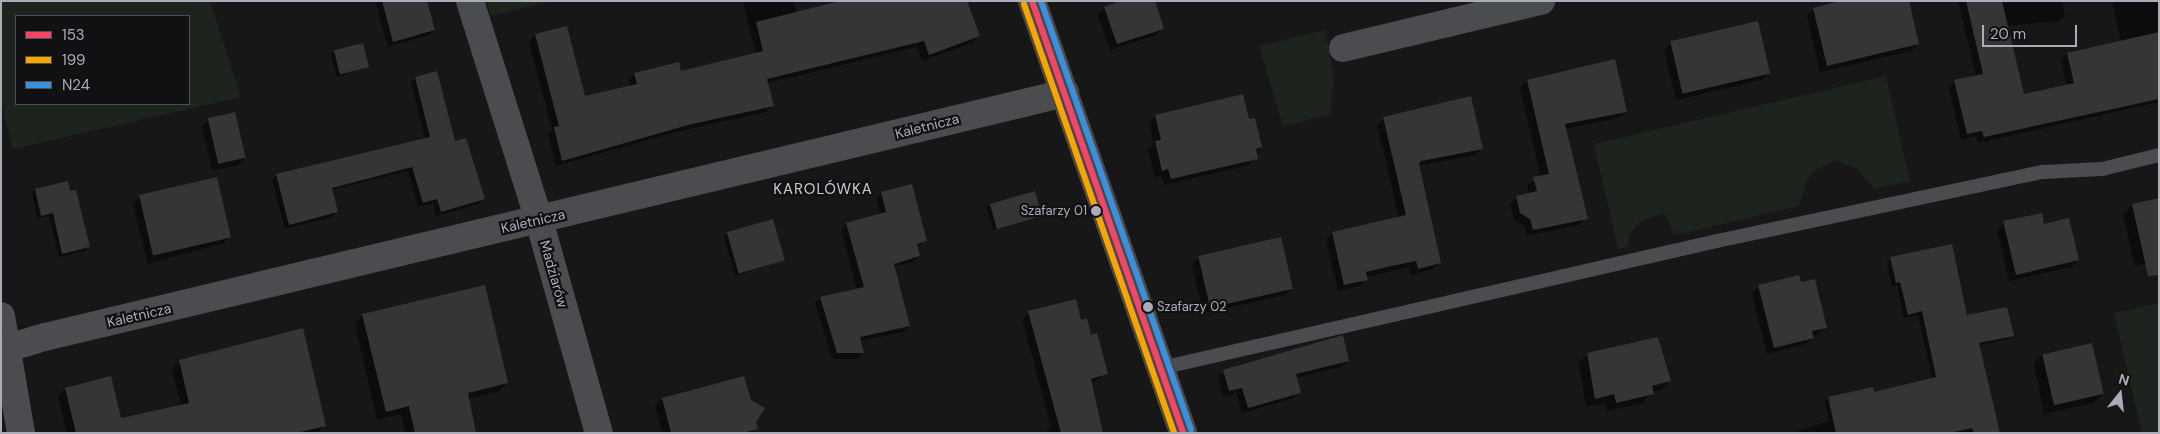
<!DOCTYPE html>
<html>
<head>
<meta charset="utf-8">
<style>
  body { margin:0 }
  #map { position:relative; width:2160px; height:434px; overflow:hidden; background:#171717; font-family:"DM Sans",sans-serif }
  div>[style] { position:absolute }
  .green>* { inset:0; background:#1d241e }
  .shadow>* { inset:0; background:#0007 }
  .building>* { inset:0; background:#353536; transform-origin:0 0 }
  .lane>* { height:14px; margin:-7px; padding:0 7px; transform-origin:7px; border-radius:7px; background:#4b4c50 }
  .street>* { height:28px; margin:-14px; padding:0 14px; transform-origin:14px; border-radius:14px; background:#4b4c50 }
  .secondary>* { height:28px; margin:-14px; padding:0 14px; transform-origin:14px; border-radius:14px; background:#4a4a4e }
  .bus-1>* { height:6px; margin:-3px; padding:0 3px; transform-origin:3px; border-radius:3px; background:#f34667 }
  .bus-2>* { height:6px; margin:-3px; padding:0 3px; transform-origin:3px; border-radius:3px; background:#f7a600 }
  .bus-3>* { height:6px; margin:-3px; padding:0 3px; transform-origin:3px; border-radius:3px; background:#3a90db }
  .dots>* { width:14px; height:14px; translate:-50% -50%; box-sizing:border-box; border:2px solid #111113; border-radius:50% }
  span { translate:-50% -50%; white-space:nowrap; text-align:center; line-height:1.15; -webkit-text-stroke:4.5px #111113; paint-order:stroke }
  .bus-label { font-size:13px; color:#a8adb8 }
  .right { translate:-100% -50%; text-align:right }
  .left { translate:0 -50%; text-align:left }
  .street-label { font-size:14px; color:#a8adb8 }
  .neighbourhood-label { font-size:15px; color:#c9ccd4; letter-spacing:1px }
  .frame { position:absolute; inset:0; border:2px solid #a8adb8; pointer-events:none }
  .legend { position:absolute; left:15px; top:15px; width:175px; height:90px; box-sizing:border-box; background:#111113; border:1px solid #4d4f55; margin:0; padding:6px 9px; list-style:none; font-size:15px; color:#a8adb8 }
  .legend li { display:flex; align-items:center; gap:10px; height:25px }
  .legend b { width:25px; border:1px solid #4d4f55 }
  .north { position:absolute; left:2095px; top:369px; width:50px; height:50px; -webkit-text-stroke:4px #111113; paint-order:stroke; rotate:16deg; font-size:14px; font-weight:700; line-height:20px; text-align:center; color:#a8adb8 }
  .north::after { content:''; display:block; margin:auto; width:18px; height:22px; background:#a8adb8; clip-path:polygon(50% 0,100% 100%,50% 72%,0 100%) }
  .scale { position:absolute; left:1982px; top:25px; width:95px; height:22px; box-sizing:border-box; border:2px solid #a8adb8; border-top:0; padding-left:6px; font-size:15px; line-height:18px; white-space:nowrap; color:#a8adb8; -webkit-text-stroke:4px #111113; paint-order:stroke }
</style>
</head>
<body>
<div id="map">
  <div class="green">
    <i style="clip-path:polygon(evenodd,1px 1px,210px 1px,241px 97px,13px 149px,1px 102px,1px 1px,189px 16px,189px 104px,16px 104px,16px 16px,189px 16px)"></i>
    <i style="clip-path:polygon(486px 1px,550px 1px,491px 16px)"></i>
    <i style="clip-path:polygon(1325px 30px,1334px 77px,1330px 115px,1283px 126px,1259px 46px)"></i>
    <i style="clip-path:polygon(1886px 76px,1910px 181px,1875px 189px,1856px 168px,1835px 160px,1814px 171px,1807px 180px,1799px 206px,1675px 235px,1664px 213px,1641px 221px,1630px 233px,1628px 246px,1618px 249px,1594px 144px)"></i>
    <i style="clip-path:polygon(2159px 303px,2159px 433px,2142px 433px,2114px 313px)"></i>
  </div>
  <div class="shadow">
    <i style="clip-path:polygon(375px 1px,425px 1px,434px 30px,429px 35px,388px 47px)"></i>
    <i style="clip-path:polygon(743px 1px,793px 1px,797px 13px,979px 36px,972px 43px,922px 61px,917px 47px,767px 83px,772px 106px,766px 112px,680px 131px,556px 166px,548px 135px,552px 130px,529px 42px,535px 35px,566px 27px,584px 97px,630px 87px,628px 80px,635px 74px,680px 73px,756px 54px)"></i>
    <i style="clip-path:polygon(1958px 1px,2062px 1px,2065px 15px,2059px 21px,2006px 26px,2023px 96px,2067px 86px,2061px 60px,2067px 54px,2121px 42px,2112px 1px,2159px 1px,2159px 102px,1978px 143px,1976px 136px,1961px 140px,1949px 88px,1955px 81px,1976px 76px)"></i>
    <i style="clip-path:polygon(1105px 8px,1162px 28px,1156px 35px,1110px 50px,1098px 15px)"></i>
    <i style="clip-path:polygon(1814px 9px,1918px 44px,1911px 51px,1820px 72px,1807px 16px)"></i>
    <i style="clip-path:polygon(1671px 43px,1769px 73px,1762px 80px,1676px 100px,1664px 50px)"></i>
    <i style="clip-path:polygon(335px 51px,368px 67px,337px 77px,331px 54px)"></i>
    <i style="clip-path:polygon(416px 78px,483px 199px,478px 204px,436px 216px,433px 203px,418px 207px,408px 171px,331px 190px,337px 212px,332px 217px,285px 229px,272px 180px,277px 175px,425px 139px,411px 82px)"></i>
    <i style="clip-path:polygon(1527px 81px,1626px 112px,1619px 118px,1565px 129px,1586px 218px,1579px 225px,1526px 236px,1524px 226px,1514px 220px,1510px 204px,1517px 197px,1529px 194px,1527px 185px,1541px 177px,1520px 88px)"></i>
    <i style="clip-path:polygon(1156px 116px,1261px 147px,1249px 165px,1164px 185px,1161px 175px,1155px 177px,1148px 149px,1154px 144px,1149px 123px)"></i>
    <i style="clip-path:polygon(1384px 118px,1482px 148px,1475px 155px,1418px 166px,1440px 262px,1433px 269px,1411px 275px,1409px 267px,1383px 273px,1366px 277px,1360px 286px,1338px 291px,1326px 240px,1333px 233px,1399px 218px,1377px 125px)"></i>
    <i style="clip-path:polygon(209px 120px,245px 158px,238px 165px,212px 171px,202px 126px)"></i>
    <i style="clip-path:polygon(216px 178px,230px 236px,224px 243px,148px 264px,133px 204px,139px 198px)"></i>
    <i style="clip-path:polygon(911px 185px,926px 241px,916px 248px,919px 256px,913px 262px,893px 267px,909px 326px,903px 332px,859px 341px,863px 353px,857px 359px,832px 359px,815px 303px,820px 298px,857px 289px,841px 230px,847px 224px,880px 215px,876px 199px,881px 193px)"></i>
    <i style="clip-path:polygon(35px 190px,88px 247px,85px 251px,59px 257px,49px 216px,38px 219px,32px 193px)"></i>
    <i style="clip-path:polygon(991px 204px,1040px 216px,993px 230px,987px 208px)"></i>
    <i style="clip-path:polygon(2132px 205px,2159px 260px,2135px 266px,2123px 214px)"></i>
    <i style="clip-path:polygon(2004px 223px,2043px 225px,2078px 260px,2071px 267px,2009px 281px,1997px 230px)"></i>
    <i style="clip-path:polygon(728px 233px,783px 260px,735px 276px,724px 237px)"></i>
    <i style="clip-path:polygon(1199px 257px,1292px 288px,1285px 295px,1203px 313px,1192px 264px)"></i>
    <i style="clip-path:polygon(1891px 258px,1966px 317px,2012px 335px,2008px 339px,1978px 346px,1998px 433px,1791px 433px,1829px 421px,1825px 402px,1829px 398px,1873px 393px,1932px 379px,1918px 315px,1904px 318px,1897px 285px,1892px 286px,1887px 263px)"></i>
    <i style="clip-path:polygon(1800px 283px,1825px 327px,1806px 344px,1767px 354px,1752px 293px,1759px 286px)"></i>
    <i style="clip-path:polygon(1029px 312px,1081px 321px,1090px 336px,1106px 374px,1091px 383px,1098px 433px,1045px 433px,1051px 427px,1022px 319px)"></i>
    <i style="clip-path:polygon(363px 315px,507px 383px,499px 391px,468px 399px,475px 433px,405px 433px,401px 414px,377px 420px,355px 324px)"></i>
    <i style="clip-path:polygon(302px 329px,324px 425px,317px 433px,67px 433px,58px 396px,65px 389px,120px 419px,181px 406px,172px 369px,179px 362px)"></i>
    <i style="clip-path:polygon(1588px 354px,1670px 381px,1661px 390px,1652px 392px,1643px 403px,1607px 411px,1605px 403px,1586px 407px,1579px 363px)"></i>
    <i style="clip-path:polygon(2043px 354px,2103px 394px,2093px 403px,2044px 414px,2034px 363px)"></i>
    <i style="clip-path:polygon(1348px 361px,1342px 367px,1295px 378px,1300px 392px,1293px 398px,1242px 413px,1236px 393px,1223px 397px,1218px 377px,1224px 371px)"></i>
    <i style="clip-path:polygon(662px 399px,755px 421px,757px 428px,752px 433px,662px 432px,655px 406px)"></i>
  </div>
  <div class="building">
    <i style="clip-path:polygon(382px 1px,427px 1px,435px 30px,393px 42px)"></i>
    <i style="clip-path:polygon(840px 1px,967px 1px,980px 36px,929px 55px,924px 41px,767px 79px,774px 106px,688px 125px,562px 161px,554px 127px,559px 126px,535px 34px,567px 26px,585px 96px,637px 84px,634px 73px,679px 62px,681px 71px,763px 51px,756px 22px)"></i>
    <i style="clip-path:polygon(1120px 1px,1155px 1px,1164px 29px,1117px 44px,1104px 7px)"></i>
    <i style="clip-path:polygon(1840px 1px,1909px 1px,1919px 44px,1827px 66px,1813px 8px)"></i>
    <i style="clip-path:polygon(1966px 1px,2002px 1px,2024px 94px,2074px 83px,2067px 53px,2159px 32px,2159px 99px,1984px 137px,1982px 131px,1967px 134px,1954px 80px,1983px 74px)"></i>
    <i style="left:1758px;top:21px;width:54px;height:90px;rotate:77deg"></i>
    <i style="left:363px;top:43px;width:25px;height:30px;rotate:76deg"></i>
    <i style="clip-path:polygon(1615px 59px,1627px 112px,1565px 124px,1588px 219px,1533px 230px,1530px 219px,1520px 213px,1516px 196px,1537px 191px,1533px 177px,1549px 174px,1527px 80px)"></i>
    <i style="clip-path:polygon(437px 71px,455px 141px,466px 138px,485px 199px,441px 212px,437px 199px,423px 203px,412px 167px,332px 188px,338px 212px,289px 225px,276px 174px,430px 137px,415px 77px)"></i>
    <i style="clip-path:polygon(1243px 94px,1249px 119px,1255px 118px,1262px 147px,1256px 149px,1258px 159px,1171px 179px,1168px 169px,1162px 171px,1155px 141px,1161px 140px,1155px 115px)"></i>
    <i style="clip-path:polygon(1471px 96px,1483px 149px,1421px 161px,1419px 164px,1441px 263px,1418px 269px,1416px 261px,1391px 266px,1366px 272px,1368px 280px,1344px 285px,1332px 232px,1406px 215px,1383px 117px)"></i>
    <i style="left:235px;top:112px;width:47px;height:28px;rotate:77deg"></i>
    <i style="left:217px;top:177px;width:62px;height:80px;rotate:77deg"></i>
    <i style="clip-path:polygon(68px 181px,70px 191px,76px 190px,90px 247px,62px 254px,53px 213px,41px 216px,35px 189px)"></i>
    <i style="clip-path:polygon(912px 184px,927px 241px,917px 244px,920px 256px,894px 264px,910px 326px,860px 337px,864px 353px,837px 353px,820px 297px,864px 287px,846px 223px,886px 212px,881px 192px)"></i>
    <i style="left:1035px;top:191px;width:26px;height:47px;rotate:74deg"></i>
    <i style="clip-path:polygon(2159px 198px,2159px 275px,2148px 276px,2132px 204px)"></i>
    <i style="clip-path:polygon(2042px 213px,2044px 224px,2069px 218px,2079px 260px,2016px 275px,2003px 221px)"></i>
    <i style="left:773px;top:219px;width:43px;height:48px;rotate:74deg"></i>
    <i style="left:1281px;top:237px;width:53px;height:85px;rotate:77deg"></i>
    <i style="clip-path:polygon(1952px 244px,1967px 315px,2007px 307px,2014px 336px,1979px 343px,2000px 433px,1974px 433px,1972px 428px,1950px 433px,1836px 433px,1828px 397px,1873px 387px,1874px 392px,1936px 377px,1922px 311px,1908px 315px,1900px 282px,1896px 283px,1890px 257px)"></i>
    <i style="clip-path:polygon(1799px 275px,1801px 282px,1815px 279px,1827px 328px,1812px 331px,1814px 338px,1774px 348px,1758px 285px)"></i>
    <i style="clip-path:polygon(485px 285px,508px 383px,468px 393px,476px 433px,415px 433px,409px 406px,386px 412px,362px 314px)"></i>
    <i style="clip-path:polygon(1076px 299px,1081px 320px,1087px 318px,1091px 335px,1097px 333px,1108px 374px,1091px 379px,1103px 433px,1061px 433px,1028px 311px)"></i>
    <i style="clip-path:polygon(303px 328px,326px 426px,296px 433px,76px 433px,65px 388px,111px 376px,121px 418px,189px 403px,179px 360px)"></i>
    <i style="clip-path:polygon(1343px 335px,1349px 361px,1296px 374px,1301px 393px,1248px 408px,1242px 388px,1229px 391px,1223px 370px)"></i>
    <i style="clip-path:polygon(1658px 337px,1671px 381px,1652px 386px,1654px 394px,1616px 403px,1614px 394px,1595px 399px,1587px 353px)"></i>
    <i style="left:2092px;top:343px;width:52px;height:51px;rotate:77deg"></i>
    <i style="clip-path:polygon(744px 376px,751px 400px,765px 408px,756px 422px,758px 429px,743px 433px,671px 433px,662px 398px)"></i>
  </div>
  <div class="lane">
    <i style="left:1161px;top:368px;width:570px;rotate:-12.87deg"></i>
    <i style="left:1717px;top:241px;width:333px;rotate:-12deg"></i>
    <i style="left:2043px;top:172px;width:59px;rotate:-2.9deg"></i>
    <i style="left:2102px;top:169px;width:59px;rotate:-13.8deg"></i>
  </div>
  <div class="street">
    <i style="left:470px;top:1px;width:230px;rotate:72.5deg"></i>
    <i style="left:539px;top:220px;width:221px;rotate:74.3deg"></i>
    <i style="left:1343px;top:48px;width:204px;rotate:-13.4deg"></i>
    <i style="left:1px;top:316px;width:119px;rotate:80.3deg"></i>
    <i style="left:1px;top:350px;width:46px;rotate:-16.5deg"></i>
    <i style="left:45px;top:337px;width:1049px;rotate:-13.45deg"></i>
  </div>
  <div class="secondary">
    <i style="left:1032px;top:1px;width:458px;rotate:70.7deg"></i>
  </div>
  <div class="bus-1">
    <i style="left:1032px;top:1px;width:458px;rotate:70.7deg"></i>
  </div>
  <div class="bus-2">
    <i style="left:1024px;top:4px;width:454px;rotate:70.7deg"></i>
  </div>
  <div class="bus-3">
    <i style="left:1041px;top:1px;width:454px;rotate:70.7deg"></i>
  </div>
  <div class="dots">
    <i style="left:1096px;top:211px;background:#a8adb8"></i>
    <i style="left:1148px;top:307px;background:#a8adb8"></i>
  </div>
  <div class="bus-label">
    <span class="right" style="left:1087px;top:211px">Szafarzy 01</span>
    <span class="left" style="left:1157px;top:307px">Szafarzy 02</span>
  </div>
  <div class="street-label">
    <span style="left:927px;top:126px;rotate:-14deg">Kaletnicza</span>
    <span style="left:533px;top:221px;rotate:-13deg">Kaletnicza</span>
    <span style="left:554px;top:274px;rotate:74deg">Madziarów</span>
    <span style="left:139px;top:315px;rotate:-13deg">Kaletnicza</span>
  </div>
  <div class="neighbourhood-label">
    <span style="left:823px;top:190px">KAROLÓWKA</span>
  </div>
  <div class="frame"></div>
  <ul class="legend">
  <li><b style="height:6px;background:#f34667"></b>153</li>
  <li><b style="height:6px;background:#f7a600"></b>199</li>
  <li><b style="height:6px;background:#3a90db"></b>N24</li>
  </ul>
  <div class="north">N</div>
  <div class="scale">20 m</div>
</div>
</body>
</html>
